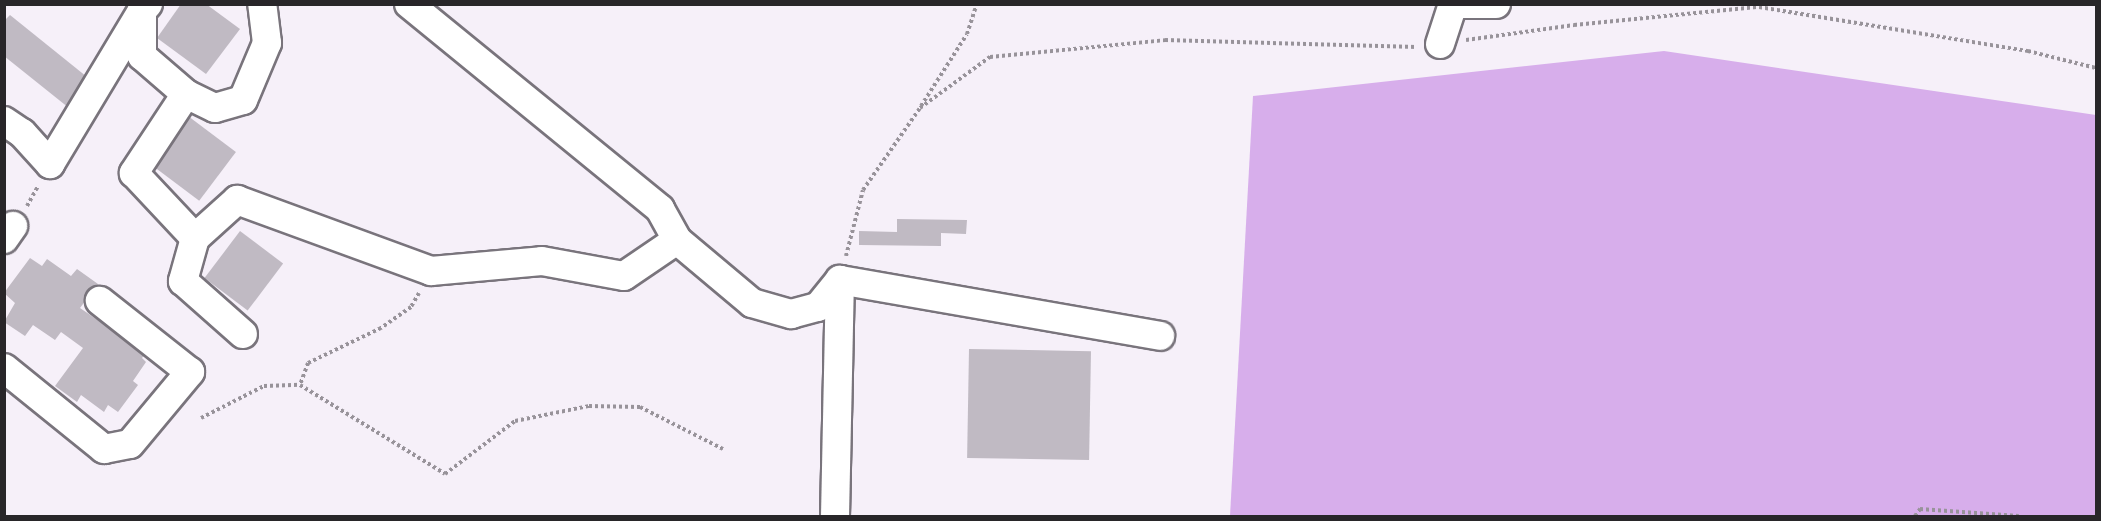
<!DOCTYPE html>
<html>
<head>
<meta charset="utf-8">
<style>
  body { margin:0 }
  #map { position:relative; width:2101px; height:521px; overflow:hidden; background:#f6f0f9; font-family:"Exo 2",sans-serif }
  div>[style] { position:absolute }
  .green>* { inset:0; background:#d7aeeb }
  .building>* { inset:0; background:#c0bac3; transform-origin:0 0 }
  .path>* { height:4px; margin-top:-2px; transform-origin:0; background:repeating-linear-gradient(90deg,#98939a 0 3px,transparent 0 6px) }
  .roads { filter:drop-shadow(2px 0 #79747c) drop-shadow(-2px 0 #79747c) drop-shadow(0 2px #79747c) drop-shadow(0 -2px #79747c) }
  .minor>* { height:28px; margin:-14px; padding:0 14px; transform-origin:14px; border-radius:14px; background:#fff }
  span { translate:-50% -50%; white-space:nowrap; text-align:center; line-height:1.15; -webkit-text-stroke:6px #f6f0f9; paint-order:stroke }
  .frame { position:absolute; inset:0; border:6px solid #282629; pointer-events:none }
</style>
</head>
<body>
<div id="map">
  <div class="green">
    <i style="clip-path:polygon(1664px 51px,2096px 115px,2096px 516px,1230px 516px,1253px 96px)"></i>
  </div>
  <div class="building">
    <i style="clip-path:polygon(181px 4px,206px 4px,240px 29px,206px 74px,157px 38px)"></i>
    <i style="clip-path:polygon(10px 15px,92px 81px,69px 108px,4px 56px,4px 21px)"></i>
    <i style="left:188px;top:116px;width:60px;height:61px;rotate:37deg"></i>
    <i style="clip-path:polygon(897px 219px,967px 220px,966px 234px,941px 233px,941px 246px,859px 245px,859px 231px,897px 232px)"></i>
    <i style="left:240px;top:231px;width:54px;height:59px;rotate:37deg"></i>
    <i style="clip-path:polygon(30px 258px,42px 266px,47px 259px,71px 276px,77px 269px,98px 284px,80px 308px,131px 343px,152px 345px,142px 358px,146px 362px,133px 381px,138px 385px,118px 412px,108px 405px,104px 412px,81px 395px,77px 402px,55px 386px,83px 348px,61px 332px,55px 340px,33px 325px,25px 336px,4px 322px,15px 303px,4px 293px)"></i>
    <i style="left:969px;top:349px;width:122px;height:109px;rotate:1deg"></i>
  </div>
  <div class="path">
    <i style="left:1466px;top:40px;width:109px;rotate:-7.9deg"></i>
    <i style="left:1574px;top:25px;width:186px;rotate:-5.6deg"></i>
    <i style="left:1759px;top:7px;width:273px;rotate:9.3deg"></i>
    <i style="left:2028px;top:51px;width:70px;rotate:14deg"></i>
    <i style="left:921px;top:106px;width:85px;rotate:-57.4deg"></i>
    <i style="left:967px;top:34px;width:32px;rotate:-72deg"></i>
    <i style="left:27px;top:206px;width:23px;rotate:-61deg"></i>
    <i style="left:846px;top:256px;width:68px;rotate:-75.6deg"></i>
    <i style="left:863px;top:190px;width:100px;rotate:-55.2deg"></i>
    <i style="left:920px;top:108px;width:87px;rotate:-36.1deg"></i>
    <i style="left:990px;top:57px;width:176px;rotate:-5.5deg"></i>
    <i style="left:1165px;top:40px;width:252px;rotate:1.6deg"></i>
    <i style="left:419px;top:293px;width:16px;rotate:120deg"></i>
    <i style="left:411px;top:307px;width:37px;rotate:145deg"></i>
    <i style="left:381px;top:328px;width:81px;rotate:154.4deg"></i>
    <i style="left:308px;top:363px;width:23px;rotate:110deg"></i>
    <i style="left:300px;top:385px;width:170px;rotate:31.5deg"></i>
    <i style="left:445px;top:474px;width:88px;rotate:-37.1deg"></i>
    <i style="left:515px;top:421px;width:76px;rotate:-11.5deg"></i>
    <i style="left:589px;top:406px;width:51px;rotate:1.1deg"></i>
    <i style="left:640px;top:407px;width:93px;rotate:26.8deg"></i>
    <i style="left:201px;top:418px;width:71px;rotate:-26.9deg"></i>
    <i style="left:264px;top:386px;width:36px;rotate:-2deg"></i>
    <i style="left:1915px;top:516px;width:9px;rotate:-54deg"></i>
    <i style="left:1920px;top:509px;width:99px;rotate:4deg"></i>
  </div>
  <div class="roads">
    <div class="minor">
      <i style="left:148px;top:4px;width:9px;rotate:131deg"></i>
      <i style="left:142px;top:11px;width:45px;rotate:90deg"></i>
      <i style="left:142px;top:56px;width:58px;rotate:40.8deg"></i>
      <i style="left:186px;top:94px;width:95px;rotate:123.4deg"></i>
      <i style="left:134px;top:173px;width:89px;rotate:46.8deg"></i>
      <i style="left:195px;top:238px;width:45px;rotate:105.6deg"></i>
      <i style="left:183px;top:281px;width:80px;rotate:41.5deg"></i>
      <i style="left:409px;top:4px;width:324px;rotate:39.2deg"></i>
      <i style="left:660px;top:209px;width:35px;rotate:61deg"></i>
      <i style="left:677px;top:240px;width:98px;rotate:40deg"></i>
      <i style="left:752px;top:303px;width:41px;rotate:15.8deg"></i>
      <i style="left:791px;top:314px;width:28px;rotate:-15deg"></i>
      <i style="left:818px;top:307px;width:35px;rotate:-51deg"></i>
      <i style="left:1455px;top:4px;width:41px"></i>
      <i style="left:1440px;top:44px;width:42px;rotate:-72deg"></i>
      <i style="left:186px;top:94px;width:32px;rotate:26deg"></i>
      <i style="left:215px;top:108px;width:29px;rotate:-16deg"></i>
      <i style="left:243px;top:100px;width:62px;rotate:-67.2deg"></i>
      <i style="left:267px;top:43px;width:39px;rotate:-97deg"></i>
      <i style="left:4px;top:121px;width:22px;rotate:34deg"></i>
      <i style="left:22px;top:133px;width:42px;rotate:47.9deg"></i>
      <i style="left:50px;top:164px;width:179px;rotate:-59deg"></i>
      <i style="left:195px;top:238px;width:57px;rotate:-42.1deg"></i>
      <i style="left:237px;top:200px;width:207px;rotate:20.1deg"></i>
      <i style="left:431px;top:271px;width:111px;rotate:-5.1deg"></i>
      <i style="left:542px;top:261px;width:83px;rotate:10.4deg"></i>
      <i style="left:624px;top:276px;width:64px;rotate:-34.2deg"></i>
      <i style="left:4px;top:239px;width:16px;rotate:-55deg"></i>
      <i style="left:840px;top:280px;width:325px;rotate:9.9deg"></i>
      <i style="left:4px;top:368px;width:129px;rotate:39deg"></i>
      <i style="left:104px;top:449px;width:26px;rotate:-11deg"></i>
      <i style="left:130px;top:444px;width:94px;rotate:-50.2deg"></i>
      <i style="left:190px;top:372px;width:115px;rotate:-141.7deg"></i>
      <i style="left:835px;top:516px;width:236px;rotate:-88.8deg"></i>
    </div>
  </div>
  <div class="frame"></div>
</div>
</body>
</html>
